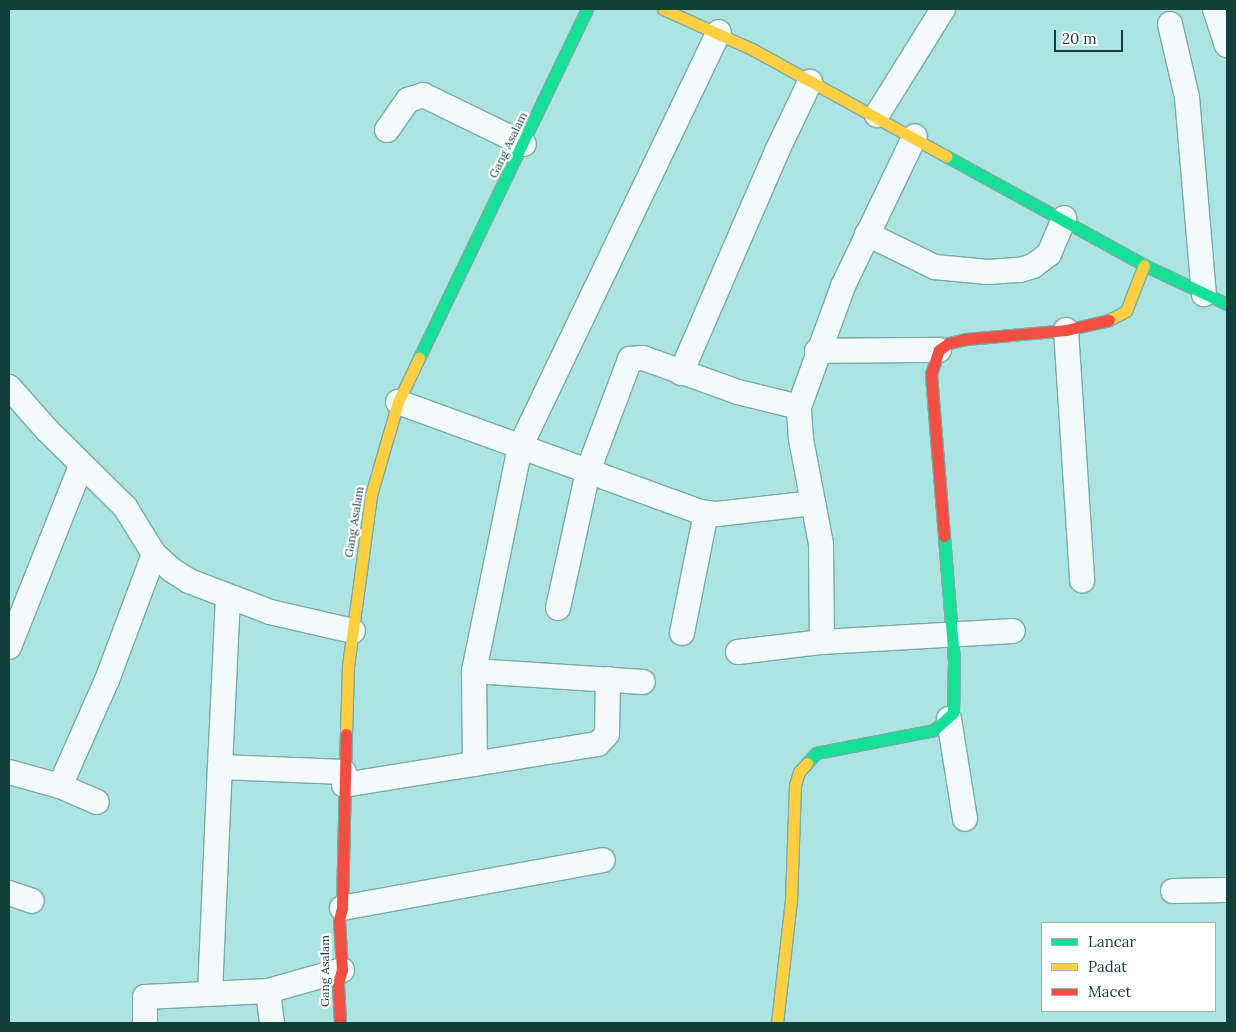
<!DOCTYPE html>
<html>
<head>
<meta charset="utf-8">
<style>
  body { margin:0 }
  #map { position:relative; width:1236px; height:1032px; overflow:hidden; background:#abe4e0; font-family:Lora,serif }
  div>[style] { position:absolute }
  .roads { filter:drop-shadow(1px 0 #7baaa7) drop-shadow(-1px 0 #7baaa7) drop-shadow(0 1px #7baaa7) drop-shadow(0 -1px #7baaa7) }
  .street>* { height:24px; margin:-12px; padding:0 12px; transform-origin:12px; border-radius:12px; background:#f2fbfa }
  .fast>* { height:11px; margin:-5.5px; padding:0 5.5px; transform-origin:5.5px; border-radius:5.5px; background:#16e098 }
  .slow>* { height:11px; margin:-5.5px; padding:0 5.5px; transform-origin:5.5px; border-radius:5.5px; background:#ffcf43 }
  .jam>* { height:11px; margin:-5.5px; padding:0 5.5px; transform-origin:5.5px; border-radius:5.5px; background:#f24e42 }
  span { translate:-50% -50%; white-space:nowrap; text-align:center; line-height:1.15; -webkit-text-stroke:4.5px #fff; paint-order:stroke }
  .street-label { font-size:12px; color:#103f3c }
  .frame { position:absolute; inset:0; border:10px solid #103f3c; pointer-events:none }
  .legend { position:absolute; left:1041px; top:922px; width:175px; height:90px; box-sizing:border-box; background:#fff; border:1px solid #9fb2b1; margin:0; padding:6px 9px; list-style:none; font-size:15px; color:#103f3c }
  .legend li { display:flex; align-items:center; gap:10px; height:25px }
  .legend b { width:25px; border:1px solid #9fb2b1 }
  .scale { position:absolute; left:1054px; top:30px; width:69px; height:22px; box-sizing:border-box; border:2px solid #103f3c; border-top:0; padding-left:6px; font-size:15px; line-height:18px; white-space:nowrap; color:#103f3c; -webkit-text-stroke:4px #fff; paint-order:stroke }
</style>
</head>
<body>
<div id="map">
  <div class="roads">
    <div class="street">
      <i style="left:1215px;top:9px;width:38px;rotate:72deg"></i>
      <i style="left:1170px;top:24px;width:75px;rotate:76.9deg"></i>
      <i style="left:1187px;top:97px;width:198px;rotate:85.1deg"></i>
      <i style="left:877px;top:115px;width:125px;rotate:-58.1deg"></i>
      <i style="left:387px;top:130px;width:37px;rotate:-55deg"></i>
      <i style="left:408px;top:100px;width:16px;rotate:-18deg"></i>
      <i style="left:423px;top:95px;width:112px;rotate:25.9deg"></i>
      <i style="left:867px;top:234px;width:76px;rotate:25.9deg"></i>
      <i style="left:935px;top:267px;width:53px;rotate:5.4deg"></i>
      <i style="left:988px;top:272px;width:32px;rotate:-4deg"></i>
      <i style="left:1020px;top:270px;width:14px;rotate:-17deg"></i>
      <i style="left:1033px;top:266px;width:20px;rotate:-37deg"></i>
      <i style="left:1049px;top:254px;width:39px;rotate:-67deg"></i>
      <i style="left:1066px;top:330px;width:251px;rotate:86.3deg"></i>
      <i style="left:817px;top:351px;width:122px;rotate:-0.5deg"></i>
      <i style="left:681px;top:373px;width:240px;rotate:-66.6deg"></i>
      <i style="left:776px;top:153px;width:79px;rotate:-64.4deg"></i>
      <i style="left:9px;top:387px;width:57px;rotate:48.5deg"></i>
      <i style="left:47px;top:430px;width:110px;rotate:44.6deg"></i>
      <i style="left:125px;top:507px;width:55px;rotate:58.3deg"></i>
      <i style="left:154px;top:554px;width:24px;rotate:42deg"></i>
      <i style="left:172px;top:570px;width:20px;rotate:33deg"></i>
      <i style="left:189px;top:581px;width:87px;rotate:20.9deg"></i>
      <i style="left:270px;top:612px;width:85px;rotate:12.9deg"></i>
      <i style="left:398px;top:402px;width:321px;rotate:20deg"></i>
      <i style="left:700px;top:512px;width:17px;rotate:7deg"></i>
      <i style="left:717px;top:514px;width:97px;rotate:-6.5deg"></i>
      <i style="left:228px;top:597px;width:170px;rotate:92.7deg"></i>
      <i style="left:220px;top:767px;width:124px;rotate:2.3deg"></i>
      <i style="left:558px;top:608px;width:140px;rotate:-77.6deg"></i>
      <i style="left:588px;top:471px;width:120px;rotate:-69.4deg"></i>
      <i style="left:630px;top:359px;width:13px;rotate:-4deg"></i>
      <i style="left:643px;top:358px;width:101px;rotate:19.7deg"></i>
      <i style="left:738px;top:392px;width:63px;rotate:13.8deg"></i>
      <i style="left:682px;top:633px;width:122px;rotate:-78.7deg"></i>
      <i style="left:822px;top:642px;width:98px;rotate:-90.6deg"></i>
      <i style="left:821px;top:544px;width:107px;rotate:-100.8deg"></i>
      <i style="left:801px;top:439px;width:32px;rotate:-94deg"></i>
      <i style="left:799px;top:407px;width:129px;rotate:-70deg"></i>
      <i style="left:843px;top:286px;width:166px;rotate:-64.4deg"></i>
      <i style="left:9px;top:647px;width:195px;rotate:-68.3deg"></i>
      <i style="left:738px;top:652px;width:85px;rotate:-6.8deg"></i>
      <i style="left:822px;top:642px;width:191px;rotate:-3.3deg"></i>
      <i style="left:474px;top:671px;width:169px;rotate:3.7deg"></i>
      <i style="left:949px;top:719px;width:101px;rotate:80.9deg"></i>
      <i style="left:475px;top:764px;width:93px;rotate:-90.6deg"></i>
      <i style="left:474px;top:671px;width:229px;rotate:-78.4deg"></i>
      <i style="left:520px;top:447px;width:460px;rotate:-64.4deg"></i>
      <i style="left:9px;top:772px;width:53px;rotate:15.4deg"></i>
      <i style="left:60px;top:786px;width:40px;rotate:23.4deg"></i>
      <i style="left:344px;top:785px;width:257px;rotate:-9.2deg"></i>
      <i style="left:598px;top:744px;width:13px;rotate:-48deg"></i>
      <i style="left:607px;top:734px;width:55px;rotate:-89deg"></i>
      <i style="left:60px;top:786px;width:116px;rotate:-66.1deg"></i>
      <i style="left:107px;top:680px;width:134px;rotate:-69.5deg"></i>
      <i style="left:1173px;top:891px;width:54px;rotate:-1.1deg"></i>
      <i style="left:9px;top:893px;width:24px;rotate:19deg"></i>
      <i style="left:342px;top:908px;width:265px;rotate:-10.4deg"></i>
      <i style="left:268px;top:991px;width:32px;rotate:83deg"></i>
      <i style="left:210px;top:993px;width:226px;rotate:-87.5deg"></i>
      <i style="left:145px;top:1023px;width:26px;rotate:-90deg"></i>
      <i style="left:145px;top:997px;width:123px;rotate:-2.8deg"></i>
      <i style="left:268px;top:991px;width:77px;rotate:-15.8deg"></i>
    </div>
    <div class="fast">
      <i style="left:946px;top:156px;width:226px;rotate:28.8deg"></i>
      <i style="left:1144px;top:265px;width:92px;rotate:25.2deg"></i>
      <i style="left:419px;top:358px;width:387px;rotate:-64.3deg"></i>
      <i style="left:807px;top:763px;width:13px;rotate:-48deg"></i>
      <i style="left:816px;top:753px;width:120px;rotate:-11deg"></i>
      <i style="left:934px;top:730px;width:25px;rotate:-42deg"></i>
      <i style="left:953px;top:713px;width:52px;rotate:-88.9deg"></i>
      <i style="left:954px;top:661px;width:125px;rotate:-94.6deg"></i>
    </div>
    <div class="slow">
      <i style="left:663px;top:9px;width:98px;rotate:24.2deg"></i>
      <i style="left:752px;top:49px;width:222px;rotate:28.9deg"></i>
      <i style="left:1109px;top:320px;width:19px;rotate:-28deg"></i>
      <i style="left:1126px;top:311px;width:49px;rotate:-68.6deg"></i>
      <i style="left:346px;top:734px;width:68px;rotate:-88.3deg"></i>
      <i style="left:348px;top:666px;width:173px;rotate:-82.3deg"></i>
      <i style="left:371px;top:495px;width:97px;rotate:-73.8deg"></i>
      <i style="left:398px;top:402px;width:49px;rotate:-64.5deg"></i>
      <i style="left:777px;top:1023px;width:124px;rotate:-83.5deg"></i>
      <i style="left:791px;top:900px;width:115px;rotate:-88deg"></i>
      <i style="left:795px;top:785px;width:14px;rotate:-73deg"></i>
      <i style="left:799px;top:772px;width:12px;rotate:-48deg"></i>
    </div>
    <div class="jam">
      <i style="left:944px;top:536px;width:163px;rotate:-94.6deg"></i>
      <i style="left:931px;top:374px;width:25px;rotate:-72deg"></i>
      <i style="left:939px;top:350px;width:12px;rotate:-35deg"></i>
      <i style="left:949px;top:343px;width:17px;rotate:-13deg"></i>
      <i style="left:966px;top:339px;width:100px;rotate:-5.1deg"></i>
      <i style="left:1066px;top:330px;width:44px;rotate:-13.1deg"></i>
      <i style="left:340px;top:1023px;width:40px;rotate:-92.9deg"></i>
      <i style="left:338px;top:983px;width:14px;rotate:-73deg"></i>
      <i style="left:342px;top:970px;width:50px;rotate:-93.4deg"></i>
      <i style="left:339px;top:920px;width:12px;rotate:-76deg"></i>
      <i style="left:342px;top:908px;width:174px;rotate:-88.7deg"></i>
    </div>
  </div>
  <div class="street-label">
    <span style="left:508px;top:145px;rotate:-64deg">Gang Asalam</span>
    <span style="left:354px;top:522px;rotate:-81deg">Gang Asalam</span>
    <span style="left:325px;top:971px;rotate:-90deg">Gang Asalam</span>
  </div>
  <div class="frame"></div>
  <ul class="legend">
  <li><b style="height:6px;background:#16e098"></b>Lancar</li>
  <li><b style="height:6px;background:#ffcf43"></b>Padat</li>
  <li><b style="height:6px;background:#f24e42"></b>Macet</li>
  </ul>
  <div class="scale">20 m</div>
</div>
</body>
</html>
